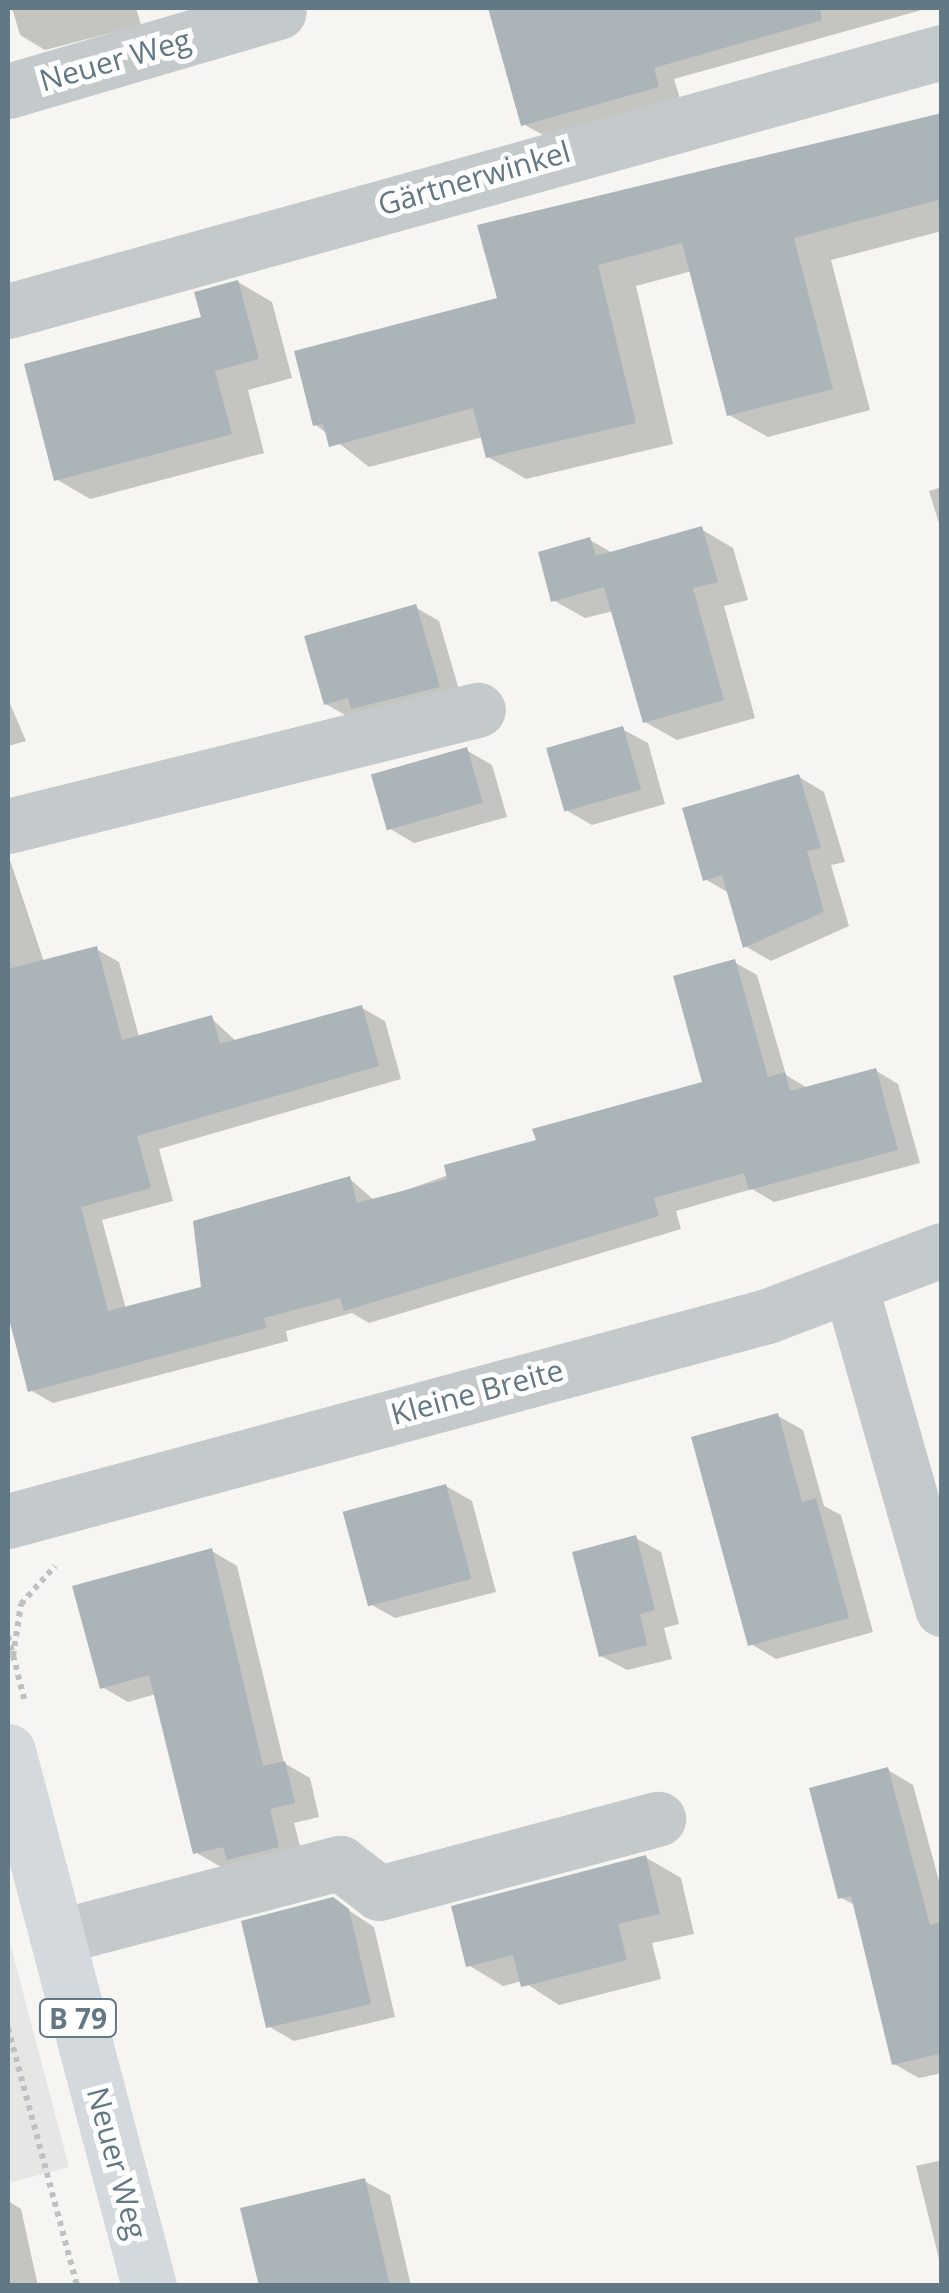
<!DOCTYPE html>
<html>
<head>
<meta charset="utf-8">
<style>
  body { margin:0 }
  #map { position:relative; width:949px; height:2293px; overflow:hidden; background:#f6f5f1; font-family:"Open Sans",sans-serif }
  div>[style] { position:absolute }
  .built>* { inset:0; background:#e6e7e5 }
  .shadow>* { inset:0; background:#0003 }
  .building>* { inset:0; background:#abb5b9; transform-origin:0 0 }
  .path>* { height:6px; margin-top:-3px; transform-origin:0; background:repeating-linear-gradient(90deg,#bec0c2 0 5px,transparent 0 10px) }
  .minor>* { height:55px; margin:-27.5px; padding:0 27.5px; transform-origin:27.5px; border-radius:27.5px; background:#c4c9cb }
  .major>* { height:55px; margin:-27.5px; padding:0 27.5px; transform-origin:27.5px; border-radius:27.5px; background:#d3d9dd }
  span { translate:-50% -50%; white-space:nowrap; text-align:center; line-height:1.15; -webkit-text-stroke:10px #fff; paint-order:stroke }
  .shield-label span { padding:2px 8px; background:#fff; border:2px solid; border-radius:8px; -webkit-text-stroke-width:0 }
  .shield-label { font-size:28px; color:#627885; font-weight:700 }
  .street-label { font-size:30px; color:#627885 }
  .frame { position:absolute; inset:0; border:10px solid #627885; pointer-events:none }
</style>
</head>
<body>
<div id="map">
  <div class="built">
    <i style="clip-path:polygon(8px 1935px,69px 2167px,8px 2183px,8px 1934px)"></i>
  </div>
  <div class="shadow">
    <i style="clip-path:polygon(12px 8px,136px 8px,141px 25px,45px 50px,20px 35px)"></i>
    <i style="clip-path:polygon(491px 8px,929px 8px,674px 79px,680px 99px,545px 136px,523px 124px)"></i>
    <i style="clip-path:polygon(942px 114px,942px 231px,831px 260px,870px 410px,768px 437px,729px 415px,692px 271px,636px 286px,673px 444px,526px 479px,488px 457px,483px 437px,369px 467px,316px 425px,500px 300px)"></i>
    <i style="clip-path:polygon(238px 282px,272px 302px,292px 378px,248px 390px,264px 453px,90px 499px,56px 479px)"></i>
    <i style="clip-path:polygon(942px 487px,942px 533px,929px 491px)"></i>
    <i style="clip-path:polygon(701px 529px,733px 548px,748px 600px,724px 606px,755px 718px,677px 740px,645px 722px,613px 611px,585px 618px,553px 600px,590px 540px,614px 554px)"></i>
    <i style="clip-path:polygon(415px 607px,439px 621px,462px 700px,350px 718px,326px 704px)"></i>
    <i style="clip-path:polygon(8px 699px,26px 741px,8px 746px)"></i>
    <i style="clip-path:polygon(622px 729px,648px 743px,665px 804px,592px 825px,566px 810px)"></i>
    <i style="clip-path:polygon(466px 750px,492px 765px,507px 817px,414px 843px,389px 828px)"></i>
    <i style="clip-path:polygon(799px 777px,824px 792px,845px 862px,831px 865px,849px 926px,771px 961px,745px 946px,729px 893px,705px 879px)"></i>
    <i style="clip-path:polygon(8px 854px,44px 962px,96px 949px,119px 962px,139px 1037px,211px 1018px,237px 1042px,362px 1008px,385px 1021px,401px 1079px,159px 1149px,173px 1201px,102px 1220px,126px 1309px,204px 1288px,350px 1179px,375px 1201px,705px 1084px,734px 962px,757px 975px,786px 1075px,809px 1089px,875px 1070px,898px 1084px,920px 1163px,774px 1202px,752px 1189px,676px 1211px,681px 1229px,369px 1323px,352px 1313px,286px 1331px,288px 1341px,53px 1403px,30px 1390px,8px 1305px,8px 1263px,20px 1259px,8px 1212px)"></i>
    <i style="clip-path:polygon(778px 1416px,803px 1430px,824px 1506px,841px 1515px,873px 1632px,776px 1659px,751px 1644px)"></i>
    <i style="clip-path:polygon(446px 1486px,472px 1501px,496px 1592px,395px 1618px,370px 1604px)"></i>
    <i style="clip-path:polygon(636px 1538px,661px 1552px,679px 1624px,664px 1628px,672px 1659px,627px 1670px,601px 1656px)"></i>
    <i style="clip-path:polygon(212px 1551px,237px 1566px,284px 1763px,310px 1778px,319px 1817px,294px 1823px,304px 1861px,221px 1867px,195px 1852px,156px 1694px,128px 1702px,102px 1687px)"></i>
    <i style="clip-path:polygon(888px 1770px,913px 1785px,942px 1892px,942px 2073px,919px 2078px,894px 2064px,856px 1906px,840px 1897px)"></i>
    <i style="clip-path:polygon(645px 1857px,681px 1878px,694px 1934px,652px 1943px,661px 1979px,559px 2005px,522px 1981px,503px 1986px,468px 1965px)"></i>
    <i style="clip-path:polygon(333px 1900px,374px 1927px,395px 2017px,294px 2041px,268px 2026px)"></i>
    <i style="clip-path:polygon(942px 2160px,942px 2271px,916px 2166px)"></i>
    <i style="clip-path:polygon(364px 2181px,390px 2195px,411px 2286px,261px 2286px)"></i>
    <i style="clip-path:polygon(8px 2201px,21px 2209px,38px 2286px,8px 2286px)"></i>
  </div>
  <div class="building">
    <i style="clip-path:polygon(488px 8px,820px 8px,822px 20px,654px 68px,659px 87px,521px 126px)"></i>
    <i style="clip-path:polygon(942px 113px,942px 199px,794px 238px,833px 389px,727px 416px,682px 243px,598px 265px,636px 423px,486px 458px,473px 408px,329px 447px,323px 424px,313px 426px,294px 351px,497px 298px,477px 225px)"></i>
    <i style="clip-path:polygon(238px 280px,259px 359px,215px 371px,232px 434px,54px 481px,24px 364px,201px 317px,194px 292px)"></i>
    <i style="clip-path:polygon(702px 526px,718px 582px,693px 588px,724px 700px,643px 723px,604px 587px,551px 602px,538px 552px,590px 537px,596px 556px)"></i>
    <i style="clip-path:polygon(416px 604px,440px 687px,351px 709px,348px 698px,324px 705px,304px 636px)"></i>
    <i style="left:623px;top:726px;width:66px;height:80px;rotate:74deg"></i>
    <i style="left:467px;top:747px;width:58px;height:100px;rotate:74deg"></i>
    <i style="clip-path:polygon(799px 774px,821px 848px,807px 851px,824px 912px,743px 948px,722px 875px,703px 881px,682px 808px)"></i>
    <i style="clip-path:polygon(97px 946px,122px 1040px,212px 1015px,220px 1044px,362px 1005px,379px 1066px,137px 1136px,151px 1188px,81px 1207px,108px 1311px,201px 1287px,193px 1221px,350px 1176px,357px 1203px,447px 1179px,444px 1165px,536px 1140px,532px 1129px,702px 1082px,673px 976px,735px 959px,768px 1077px,785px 1072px,790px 1091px,876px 1068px,898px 1150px,749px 1190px,744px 1173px,654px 1198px,659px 1216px,344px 1311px,340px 1298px,264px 1318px,266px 1328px,28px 1392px,8px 1315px,8px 969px)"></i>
    <i style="clip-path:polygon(778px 1413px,802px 1502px,816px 1498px,849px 1618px,748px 1646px,691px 1437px)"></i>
    <i style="left:446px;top:1484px;width:98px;height:107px;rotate:75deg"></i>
    <i style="clip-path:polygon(636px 1535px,655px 1610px,640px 1614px,647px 1645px,599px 1657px,572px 1552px)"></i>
    <i style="clip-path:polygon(212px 1548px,263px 1766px,285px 1761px,295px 1803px,270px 1809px,279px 1847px,227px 1860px,223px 1847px,193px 1854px,149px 1675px,100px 1689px,72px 1586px)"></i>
    <i style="clip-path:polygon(888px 1767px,930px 1925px,942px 1922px,942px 2053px,892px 2065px,851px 1896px,838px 1899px,809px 1788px)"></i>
    <i style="clip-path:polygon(646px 1855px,660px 1914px,618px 1924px,627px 1960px,521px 1987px,513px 1955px,466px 1967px,451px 1906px)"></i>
    <i style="clip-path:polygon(333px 1897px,349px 1909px,371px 2004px,266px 2028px,241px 1921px)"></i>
    <i style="clip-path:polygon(365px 2178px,390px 2286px,259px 2286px,240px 2208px)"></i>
  </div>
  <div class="path">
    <i style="left:8px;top:1636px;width:68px;rotate:75.6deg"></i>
    <i style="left:13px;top:1656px;width:53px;rotate:-81.3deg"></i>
    <i style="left:21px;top:1604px;width:51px;rotate:-48.2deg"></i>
    <i style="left:8px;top:2028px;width:267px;rotate:75deg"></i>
  </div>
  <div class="minor">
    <i style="left:8px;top:91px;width:282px;rotate:-16.3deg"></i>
    <i style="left:8px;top:311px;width:969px;rotate:-15.5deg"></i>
    <i style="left:8px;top:826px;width:484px;rotate:-13.9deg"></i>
    <i style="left:850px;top:1285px;width:337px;rotate:74.1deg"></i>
    <i style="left:8px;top:1521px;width:786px;rotate:-15.11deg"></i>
    <i style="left:767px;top:1316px;width:187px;rotate:-20.7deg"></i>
    <i style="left:57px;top:1937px;width:293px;rotate:-14.7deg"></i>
    <i style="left:340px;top:1863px;width:49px;rotate:37.6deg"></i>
    <i style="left:379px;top:1893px;width:289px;rotate:-14.9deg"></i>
  </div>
  <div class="major">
    <i style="left:8px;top:1751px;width:553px;rotate:75.24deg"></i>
  </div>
  <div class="shield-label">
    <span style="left:78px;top:2018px">B 79</span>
  </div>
  <div class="street-label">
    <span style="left:115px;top:60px;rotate:-16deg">Neuer Weg</span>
    <span style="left:474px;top:178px;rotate:-16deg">Gärtnerwinkel</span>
    <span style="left:477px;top:1392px;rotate:-15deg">Kleine Breite</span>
    <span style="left:117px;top:2163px;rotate:75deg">Neuer Weg</span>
  </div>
  <div class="frame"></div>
</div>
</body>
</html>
